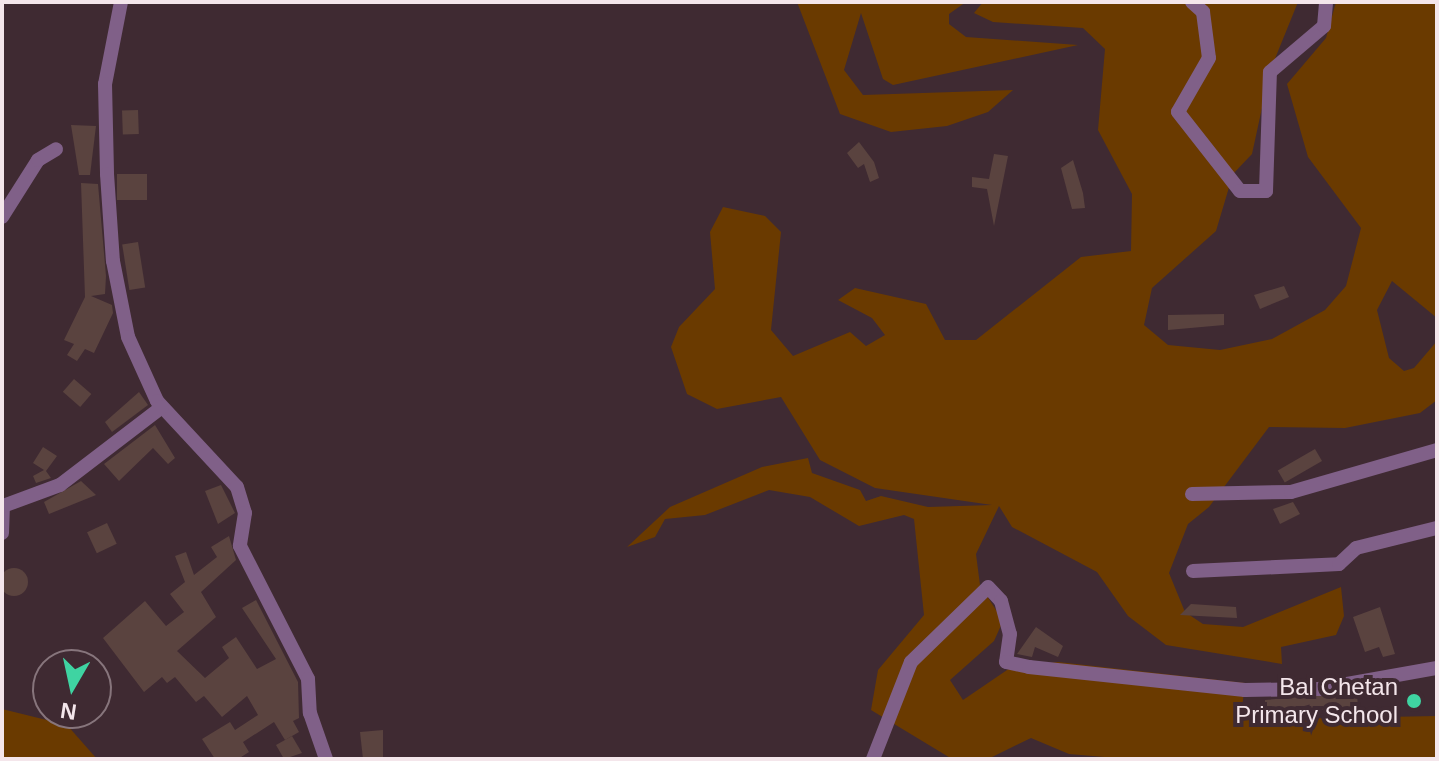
<!DOCTYPE html>
<html>
<head>
<meta charset="utf-8">
<style>
  body { margin:0 }
  #map { position:relative; width:1439px; height:761px; overflow:hidden; background:#3f2a32; font-family:Arial,sans-serif }
  div>[style] { position:absolute }
  .green>* { inset:0; background:#6a3a00 }
  .building>* { inset:0; background:#5a433f; transform-origin:0 0 }
  .round { border-radius:50% }
  .minor>* { height:14px; margin:-7px; padding:0 7px; transform-origin:7px; border-radius:7px; background:#806088 }
  .dots>* { width:22px; height:22px; translate:-50% -50%; box-sizing:border-box; border:4px solid #3f2a32; border-radius:50% }
  span { translate:-50% -50%; white-space:nowrap; text-align:center; line-height:1.15; -webkit-text-stroke:8px #3f2a32; paint-order:stroke }
  .poi-label { font-size:24px; color:#f4e6eb }
  .right { translate:-100% -50%; text-align:right }
  .frame { position:absolute; inset:0; border:4px solid #f4e6eb; pointer-events:none }
  .north { position:absolute; left:32px; top:649px; width:80px; height:80px; box-sizing:border-box; background:#3f2a32; border:2px solid #87757c; border-radius:50%; rotate:189deg; font-size:22px; font-weight:700; line-height:32px; text-align:center; color:#f4e6eb }
  .north::after { content:''; display:block; margin:auto; width:28px; height:36px; background:#3fd4a2; clip-path:polygon(50% 0,100% 100%,50% 72%,0 100%) }
</style>
</head>
<body>
<div id="map">
  <div class="green">
    <i style="clip-path:polygon(797px 2px,966px 2px,949px 14px,949px 24px,966px 37px,1078px 45px,893px 85px,883px 79px,861px 13px,844px 70px,863px 95px,1013px 90px,988px 112px,947px 126px,891px 132px,840px 114px)"></i>
    <i style="clip-path:polygon(983px 2px,1298px 2px,1270px 71px,1252px 154px,1233px 174px,1216px 231px,1152px 288px,1144px 325px,1168px 345px,1220px 350px,1272px 339px,1325px 310px,1346px 286px,1361px 228px,1308px 157px,1287px 84px,1326px 38px,1336px 2px,1437px 2px,1437px 318px,1392px 281px,1377px 310px,1389px 358px,1404px 371px,1414px 368px,1437px 341px,1437px 400px,1420px 413px,1345px 428px,1269px 427px,1209px 507px,1188px 524px,1169px 573px,1185px 612px,1203px 624px,1243px 627px,1341px 587px,1344px 616px,1336px 635px,1281px 647px,1282px 664px,1166px 645px,1128px 616px,1097px 572px,1012px 527px,999px 506px,976px 554px,980px 585px,1003px 621px,994px 641px,950px 680px,963px 700px,1010px 668px,1058px 662px,1245px 683px,1242px 708px,1279px 711px,1279px 719px,1437px 716px,1437px 759px,1128px 759px,1069px 754px,1031px 738px,988px 759px,952px 759px,871px 710px,878px 670px,924px 615px,914px 519px,904px 515px,859px 526px,810px 497px,769px 490px,705px 515px,665px 519px,655px 537px,627px 547px,670px 507px,762px 467px,808px 458px,812px 473px,860px 490px,866px 501px,881px 496px,928px 507px,992px 505px,875px 488px,820px 460px,781px 397px,717px 409px,687px 394px,671px 347px,679px 327px,715px 289px,710px 232px,723px 207px,765px 216px,781px 232px,771px 330px,793px 356px,850px 332px,866px 346px,885px 335px,872px 318px,838px 300px,855px 288px,926px 304px,945px 340px,976px 340px,1081px 257px,1131px 251px,1132px 194px,1098px 130px,1105px 49px,1083px 28px,993px 22px,974px 13px)"></i>
    <i style="clip-path:polygon(2px 709px,67px 725px,97px 759px,2px 759px)"></i>
  </div>
  <div class="building">
    <i style="left:138px;top:110px;width:24px;height:16px;rotate:88deg"></i>
    <i style="clip-path:polygon(71px 125px,96px 126px,90px 175px,79px 175px)"></i>
    <i style="clip-path:polygon(859px 142px,874px 162px,879px 178px,870px 182px,864px 164px,858px 168px,847px 153px)"></i>
    <i style="clip-path:polygon(994px 154px,1008px 156px,994px 226px,987px 189px,972px 187px,972px 177px,989px 179px)"></i>
    <i style="clip-path:polygon(1073px 160px,1083px 193px,1085px 208px,1072px 209px,1061px 168px)"></i>
    <i style="left:147px;top:174px;width:26px;height:30px;rotate:90deg"></i>
    <i style="clip-path:polygon(81px 183px,98px 184px,106px 276px,105px 294px,91px 296px,112px 305px,113px 313px,94px 353px,85px 349px,77px 361px,67px 355px,74px 344px,64px 340px,85px 297px)"></i>
    <i style="left:138px;top:242px;width:46px;height:16px;rotate:81deg"></i>
    <i style="clip-path:polygon(1284px 286px,1289px 297px,1260px 309px,1254px 295px)"></i>
    <i style="clip-path:polygon(1224px 314px,1224px 325px,1168px 330px,1168px 315px)"></i>
    <i style="left:74px;top:379px;width:23px;height:17px;rotate:41deg"></i>
    <i style="clip-path:polygon(139px 392px,148px 405px,112px 432px,105px 422px)"></i>
    <i style="clip-path:polygon(155px 425px,175px 458px,168px 464px,153px 448px,119px 481px,104px 464px)"></i>
    <i style="clip-path:polygon(43px 447px,57px 456px,46px 471px,51px 478px,36px 483px,33px 476px,44px 470px,33px 463px)"></i>
    <i style="left:1315px;top:449px;width:14px;height:43px;rotate:60deg"></i>
    <i style="clip-path:polygon(81px 481px,96px 495px,49px 514px,44px 502px)"></i>
    <i style="clip-path:polygon(221px 485px,235px 513px,218px 524px,205px 491px)"></i>
    <i style="clip-path:polygon(1293px 502px,1300px 514px,1280px 524px,1273px 509px)"></i>
    <i style="left:107px;top:523px;width:23px;height:22px;rotate:65deg"></i>
    <i style="clip-path:polygon(229px 536px,236px 560px,201px 592px,216px 617px,177px 651px,205px 678px,229px 658px,222px 647px,236px 637px,257px 669px,276px 659px,242px 608px,256px 600px,298px 682px,299px 718px,293px 721px,299px 732px,285px 740px,274px 722px,243px 742px,249px 752px,238px 759px,215px 759px,202px 739px,230px 722px,235px 730px,258px 715px,247px 696px,222px 717px,204px 696px,196px 702px,175px 677px,167px 683px,162px 677px,144px 692px,103px 638px,145px 601px,166px 626px,184px 612px,170px 594px,185px 582px,175px 556px,186px 552px,194px 575px,217px 557px,211px 547px)"></i>
    <i class="round" style="left:0;top:568px;width:28px;height:28px"></i>
    <i style="clip-path:polygon(1191px 604px,1236px 607px,1237px 618px,1180px 615px)"></i>
    <i style="clip-path:polygon(1380px 607px,1395px 654px,1383px 657px,1379px 647px,1365px 652px,1353px 617px)"></i>
    <i style="clip-path:polygon(1036px 627px,1063px 646px,1058px 657px,1035px 647px,1032px 657px,1017px 654px)"></i>
    <i style="clip-path:polygon(1357px 692px,1358px 710px,1310px 710px,1310px 718px,1265px 707px,1265px 700px)"></i>
    <i style="clip-path:polygon(383px 730px,383px 759px,363px 759px,360px 732px)"></i>
    <i style="clip-path:polygon(292px 736px,302px 753px,284px 759px,276px 745px)"></i>
  </div>
  <div class="minor">
    <i style="left:121px;top:2px;width:84px;rotate:101deg"></i>
    <i style="left:105px;top:84px;width:90px;rotate:88.7deg"></i>
    <i style="left:107px;top:174px;width:87px;rotate:86.1deg"></i>
    <i style="left:113px;top:261px;width:77px;rotate:78.8deg"></i>
    <i style="left:128px;top:337px;width:70px;rotate:65.6deg"></i>
    <i style="left:157px;top:401px;width:117px;rotate:47.1deg"></i>
    <i style="left:237px;top:487px;width:27px;rotate:73deg"></i>
    <i style="left:245px;top:513px;width:33px;rotate:99deg"></i>
    <i style="left:240px;top:546px;width:149px;rotate:62.9deg"></i>
    <i style="left:308px;top:679px;width:34px;rotate:87deg"></i>
    <i style="left:310px;top:713px;width:49px;rotate:70.8deg"></i>
    <i style="left:1192px;top:2px;width:15px;rotate:42deg"></i>
    <i style="left:1203px;top:12px;width:46px;rotate:82.6deg"></i>
    <i style="left:1209px;top:58px;width:62px;rotate:119.9deg"></i>
    <i style="left:1178px;top:112px;width:100px;rotate:51.9deg"></i>
    <i style="left:1240px;top:191px;width:26px"></i>
    <i style="left:1266px;top:191px;width:119px;rotate:-88.1deg"></i>
    <i style="left:1270px;top:72px;width:71px;rotate:-40.4deg"></i>
    <i style="left:1324px;top:26px;width:24px;rotate:-85deg"></i>
    <i style="left:2px;top:217px;width:67px;rotate:-57.7deg"></i>
    <i style="left:38px;top:160px;width:21px;rotate:-31deg"></i>
    <i style="left:1192px;top:494px;width:99px;rotate:-1.2deg"></i>
    <i style="left:1291px;top:492px;width:152px;rotate:-16deg"></i>
    <i style="left:2px;top:533px;width:27px;rotate:-88deg"></i>
    <i style="left:3px;top:506px;width:61px;rotate:-20.2deg"></i>
    <i style="left:60px;top:485px;width:128px;rotate:-37.4deg"></i>
    <i style="left:1193px;top:571px;width:146px;rotate:-2.7deg"></i>
    <i style="left:1339px;top:564px;width:23px;rotate:-43deg"></i>
    <i style="left:1356px;top:548px;width:83px;rotate:-13.9deg"></i>
    <i style="left:873px;top:759px;width:104px;rotate:-68.6deg"></i>
    <i style="left:911px;top:662px;width:107px;rotate:-44.2deg"></i>
    <i style="left:988px;top:587px;width:19px;rotate:47deg"></i>
    <i style="left:1001px;top:601px;width:34px;rotate:75deg"></i>
    <i style="left:1010px;top:634px;width:28px;rotate:98deg"></i>
    <i style="left:1006px;top:662px;width:24px;rotate:12deg"></i>
    <i style="left:1029px;top:667px;width:217px;rotate:6.1deg"></i>
    <i style="left:1245px;top:690px;width:74px;rotate:-0.8deg"></i>
    <i style="left:1319px;top:689px;width:120px;rotate:-10.1deg"></i>
  </div>
  <div class="dots">
    <i style="left:1414px;top:701px;background:#3fd4a2"></i>
  </div>
  <div class="poi-label">
    <span class="right" style="left:1398px;top:701px">Bal Chetan<br>Primary School</span>
  </div>
  <div class="frame"></div>
  <div class="north">N</div>
</div>
</body>
</html>
